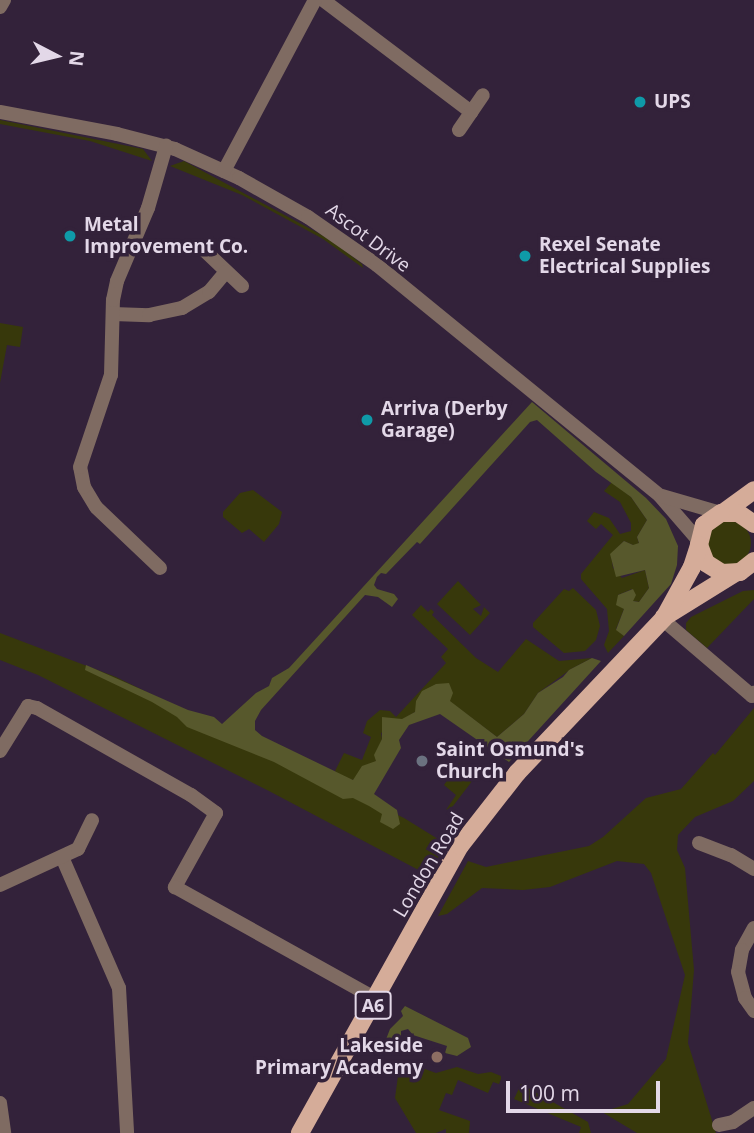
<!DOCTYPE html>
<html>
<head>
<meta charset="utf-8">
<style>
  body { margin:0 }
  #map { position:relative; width:754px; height:1133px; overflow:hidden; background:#33223a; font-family:"Open Sans",sans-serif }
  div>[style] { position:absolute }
  .green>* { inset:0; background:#37380b }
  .round { border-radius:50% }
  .forest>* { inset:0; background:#57582c }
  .minor>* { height:14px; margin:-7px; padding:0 7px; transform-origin:7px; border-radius:7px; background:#7f6b62 }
  .major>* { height:18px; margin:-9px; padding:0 9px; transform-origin:9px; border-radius:9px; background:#d5ac99 }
  .dots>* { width:19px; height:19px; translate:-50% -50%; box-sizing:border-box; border:4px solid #33223a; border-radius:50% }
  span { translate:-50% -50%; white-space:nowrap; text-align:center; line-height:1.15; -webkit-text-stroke:7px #33223a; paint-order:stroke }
  .shield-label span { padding:2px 5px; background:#33223a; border:2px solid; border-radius:5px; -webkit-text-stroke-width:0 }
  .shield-label { font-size:18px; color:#e3d8e8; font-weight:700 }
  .poi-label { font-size:19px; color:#e3d8e8; font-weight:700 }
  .left { translate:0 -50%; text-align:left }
  .right { translate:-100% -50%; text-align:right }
  .street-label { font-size:19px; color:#e3d8e8 }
  .north { position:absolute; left:21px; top:21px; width:70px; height:70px; -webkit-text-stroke:5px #33223a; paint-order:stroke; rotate:97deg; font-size:19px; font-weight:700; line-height:28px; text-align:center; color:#e3d8e8 }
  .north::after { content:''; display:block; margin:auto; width:24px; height:32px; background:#e3d8e8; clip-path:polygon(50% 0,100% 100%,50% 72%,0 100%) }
  .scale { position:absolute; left:506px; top:1081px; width:154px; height:32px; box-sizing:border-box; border:4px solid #e3d8e8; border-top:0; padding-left:9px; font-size:21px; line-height:24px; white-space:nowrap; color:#e3d8e8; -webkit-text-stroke:5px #33223a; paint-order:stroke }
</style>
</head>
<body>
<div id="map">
  <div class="green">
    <i style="clip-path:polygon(0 120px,143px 149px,152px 161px,90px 141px,0 124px)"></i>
    <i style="clip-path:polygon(184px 161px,331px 240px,362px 264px,363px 268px,323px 239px,242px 195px,170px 166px)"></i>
    <i style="clip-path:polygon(0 323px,23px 327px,20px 347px,7px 345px,0 383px)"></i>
    <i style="clip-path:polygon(612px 482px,631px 497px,647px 520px,637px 537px,639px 543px,635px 546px,624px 541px,611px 554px,613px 568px,622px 578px,645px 570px,649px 588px,639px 602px,633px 601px,632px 589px,618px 595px,624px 609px,616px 629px,624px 636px,608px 653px,604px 645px,609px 631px,607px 609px,581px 579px,581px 574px,613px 535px,601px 524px,596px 529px,587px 521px,594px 512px,609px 518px,620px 534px,631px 531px,631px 523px,620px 502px,604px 491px)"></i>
    <i style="clip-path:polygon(253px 490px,282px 512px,279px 524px,264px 542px,249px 529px,242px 533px,223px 517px,223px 512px,240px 493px)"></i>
    <i class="round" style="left:707px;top:521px;width:44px;height:44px"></i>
    <i style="clip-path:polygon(458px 581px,481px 605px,473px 609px,481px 616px,484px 607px,490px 613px,470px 635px,437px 604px)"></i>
    <i style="clip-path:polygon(573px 588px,596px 610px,600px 626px,596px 640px,585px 651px,564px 653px,533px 627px,533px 623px,564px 589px,569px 591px)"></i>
    <i style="clip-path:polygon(754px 590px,754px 599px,707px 648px,686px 630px,686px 623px,691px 617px,743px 591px)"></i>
    <i style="clip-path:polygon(421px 605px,428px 612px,431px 609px,434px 612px,432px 615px,476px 658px,498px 672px,526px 639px,559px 661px,592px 658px,571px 669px,538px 693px,524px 714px,497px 737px,449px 701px,436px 684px,415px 712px,381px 733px,382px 739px,376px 761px,353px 780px,342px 777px,335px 771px,344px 753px,362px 760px,371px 737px,363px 733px,367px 721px,380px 710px,390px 711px,396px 717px,446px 663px,441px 657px,448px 649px,412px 615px)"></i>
    <i style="clip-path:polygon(0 633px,116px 677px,404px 818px,446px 844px,428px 875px,269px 791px,38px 675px,0 660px)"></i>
    <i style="clip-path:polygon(754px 708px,754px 781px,733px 801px,695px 817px,678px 835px,677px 850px,685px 868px,694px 970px,688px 1043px,716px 1133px,637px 1133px,602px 1112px,628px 1104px,666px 1059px,685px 975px,651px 873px,644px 864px,617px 861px,550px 887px,523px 890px,482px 888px,447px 914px,438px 916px,468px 861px,486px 867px,589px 846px,603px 837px,646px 798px,681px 789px,713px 753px,715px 755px)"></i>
    <i style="clip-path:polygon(459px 763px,476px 776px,453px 806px,446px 810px,456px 795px,444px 785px)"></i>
    <i style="clip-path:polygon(411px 1064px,436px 1073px,457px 1067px,478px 1074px,491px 1072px,501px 1076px,501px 1079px,499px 1084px,493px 1082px,488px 1093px,458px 1080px,452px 1095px,446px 1093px,439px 1110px,470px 1121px,469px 1133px,446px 1133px,446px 1129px,436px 1133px,416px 1133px,395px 1098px,398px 1076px)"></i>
    <i style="clip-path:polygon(521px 1084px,588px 1122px,591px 1133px,579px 1133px,581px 1127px,514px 1099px)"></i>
  </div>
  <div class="forest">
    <i style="clip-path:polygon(532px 402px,646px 498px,666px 519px,678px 546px,677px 565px,671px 584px,624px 636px,616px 630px,624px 609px,616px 605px,618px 595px,633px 589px,636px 595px,633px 601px,639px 602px,649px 588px,645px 570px,616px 577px,610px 554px,624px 541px,633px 545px,639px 543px,637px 537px,647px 520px,631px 497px,596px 472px,537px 420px,530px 422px,420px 544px,417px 542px,386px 574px,381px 573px,377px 577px,374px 585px,377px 589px,394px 594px,398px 599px,392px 607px,378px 597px,365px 595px,261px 710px,255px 721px,255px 730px,262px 736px,353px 780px,362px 766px,376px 761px,374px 755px,382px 739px,382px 717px,402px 719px,415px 712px,416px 701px,422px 691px,436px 684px,449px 683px,453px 693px,450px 701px,497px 737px,524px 714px,538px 693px,563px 677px,569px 670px,592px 658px,601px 661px,509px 762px,440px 714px,409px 725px,399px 740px,401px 748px,374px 794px,397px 810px,400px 824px,393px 829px,380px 822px,382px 814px,369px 806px,353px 798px,343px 799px,274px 762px,187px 727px,177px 717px,152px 702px,85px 670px,86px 665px,188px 710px,214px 717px,222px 724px,256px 693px,269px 686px,272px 678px,289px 668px)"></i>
    <i style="clip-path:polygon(405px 1006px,468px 1038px,471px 1047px,457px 1056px,445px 1053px,447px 1046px,413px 1035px,408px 1029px,401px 1031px,401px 1038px,385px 1042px,390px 1029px,403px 1016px,401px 1011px)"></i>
  </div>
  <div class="minor">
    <i style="left:323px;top:0;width:186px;rotate:37.1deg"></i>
    <i style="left:0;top:7px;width:8px;rotate:-60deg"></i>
    <i style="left:0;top:112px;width:119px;rotate:10.6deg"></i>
    <i style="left:117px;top:134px;width:60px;rotate:14.5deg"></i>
    <i style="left:175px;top:149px;width:70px;rotate:24.4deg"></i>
    <i style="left:239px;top:178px;width:79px;rotate:29.5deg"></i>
    <i style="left:308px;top:217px;width:84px;rotate:34.8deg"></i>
    <i style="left:377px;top:265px;width:365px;rotate:39.2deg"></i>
    <i style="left:660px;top:496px;width:60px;rotate:49.1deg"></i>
    <i style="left:459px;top:130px;width:42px;rotate:-55.6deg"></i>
    <i style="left:224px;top:171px;width:194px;rotate:-62deg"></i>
    <i style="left:205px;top:251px;width:51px;rotate:43.4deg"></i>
    <i style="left:113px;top:314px;width:36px;rotate:2deg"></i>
    <i style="left:149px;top:315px;width:34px;rotate:-12deg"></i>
    <i style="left:182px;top:308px;width:31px;rotate:-31deg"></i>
    <i style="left:209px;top:292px;width:26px;rotate:-50deg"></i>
    <i style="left:662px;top:496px;width:61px;rotate:16.1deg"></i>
    <i style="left:160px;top:568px;width:88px;rotate:-136.4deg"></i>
    <i style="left:96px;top:507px;width:23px;rotate:-121deg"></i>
    <i style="left:84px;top:487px;width:20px;rotate:-101deg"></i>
    <i style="left:80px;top:467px;width:97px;rotate:-71.4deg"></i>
    <i style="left:111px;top:375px;width:75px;rotate:-88.5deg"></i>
    <i style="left:113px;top:300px;width:19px;rotate:-78deg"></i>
    <i style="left:117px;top:281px;width:79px;rotate:-67deg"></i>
    <i style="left:148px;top:208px;width:65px;rotate:-73.8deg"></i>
    <i style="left:662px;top:619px;width:118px;rotate:40.5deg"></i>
    <i style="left:752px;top:696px;width:4px;rotate:-56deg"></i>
    <i style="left:0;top:751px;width:53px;rotate:-58.1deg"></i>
    <i style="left:28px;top:706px;width:9px;rotate:13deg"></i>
    <i style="left:37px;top:708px;width:177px;rotate:29.5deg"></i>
    <i style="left:191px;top:795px;width:31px;rotate:36deg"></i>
    <i style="left:216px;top:813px;width:85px;rotate:119deg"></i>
    <i style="left:175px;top:887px;width:230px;rotate:29.1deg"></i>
    <i style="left:699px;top:843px;width:34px;rotate:21deg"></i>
    <i style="left:731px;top:855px;width:27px;rotate:31deg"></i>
    <i style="left:62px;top:857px;width:143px;rotate:66.5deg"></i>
    <i style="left:119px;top:988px;width:145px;rotate:86.8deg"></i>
    <i style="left:0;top:885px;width:86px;rotate:-24.8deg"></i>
    <i style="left:78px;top:849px;width:32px;rotate:-64deg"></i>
    <i style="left:754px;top:928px;width:25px;rotate:119deg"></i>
    <i style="left:742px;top:950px;width:22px;rotate:100deg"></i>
    <i style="left:738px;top:972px;width:27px;rotate:75deg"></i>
    <i style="left:745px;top:998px;width:16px;rotate:55deg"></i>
    <i style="left:0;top:1103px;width:30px;rotate:82deg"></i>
    <i style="left:719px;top:1125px;width:14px;rotate:-12deg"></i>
    <i style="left:733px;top:1122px;width:25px;rotate:-34deg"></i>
  </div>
  <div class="major">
    <i style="left:724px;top:512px;width:37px;rotate:-36deg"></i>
    <i style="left:754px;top:524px;width:19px;rotate:-145deg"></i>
    <i style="left:738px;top:513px;width:17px;rotate:180deg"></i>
    <i style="left:721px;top:513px;width:21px;rotate:145deg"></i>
    <i style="left:704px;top:525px;width:21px;rotate:104deg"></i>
    <i style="left:699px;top:545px;width:19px;rotate:69deg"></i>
    <i style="left:706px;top:563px;width:19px;rotate:32deg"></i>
    <i style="left:722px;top:573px;width:18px;rotate:-3deg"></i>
    <i style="left:740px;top:572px;width:18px;rotate:-38deg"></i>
    <i style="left:664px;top:617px;width:84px;rotate:-31.8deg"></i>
    <i style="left:300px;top:1133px;width:329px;rotate:-60.9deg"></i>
    <i style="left:460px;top:846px;width:93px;rotate:-52deg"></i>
    <i style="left:517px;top:773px;width:214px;rotate:-46.5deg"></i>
    <i style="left:664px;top:618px;width:58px;rotate:-61.2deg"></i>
    <i style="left:692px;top:567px;width:23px;rotate:-72deg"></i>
  </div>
  <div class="dots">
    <i style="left:640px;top:102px;background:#0f9aa8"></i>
    <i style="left:70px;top:236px;background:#0f9aa8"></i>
    <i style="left:525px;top:256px;background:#0f9aa8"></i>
    <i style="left:367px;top:420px;background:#0f9aa8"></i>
    <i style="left:422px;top:761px;background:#6b7280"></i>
    <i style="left:437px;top:1057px;background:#8d6e63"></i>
  </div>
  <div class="shield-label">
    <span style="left:373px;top:1005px">A6</span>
  </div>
  <div class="poi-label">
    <span class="left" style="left:654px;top:102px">UPS</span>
    <span class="left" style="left:84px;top:236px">Metal<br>Improvement Co.</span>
    <span class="left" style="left:539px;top:256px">Rexel Senate<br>Electrical Supplies</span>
    <span class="left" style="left:381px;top:420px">Arriva (Derby<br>Garage)</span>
    <span class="left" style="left:436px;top:761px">Saint Osmund's<br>Church</span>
    <span class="right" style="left:423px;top:1057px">Lakeside<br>Primary Academy</span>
  </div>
  <div class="street-label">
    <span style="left:368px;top:238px;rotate:37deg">Ascot Drive</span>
    <span style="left:429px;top:865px;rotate:-59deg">London Road</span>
  </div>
  <div class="north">N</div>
  <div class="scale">100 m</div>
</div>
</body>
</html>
